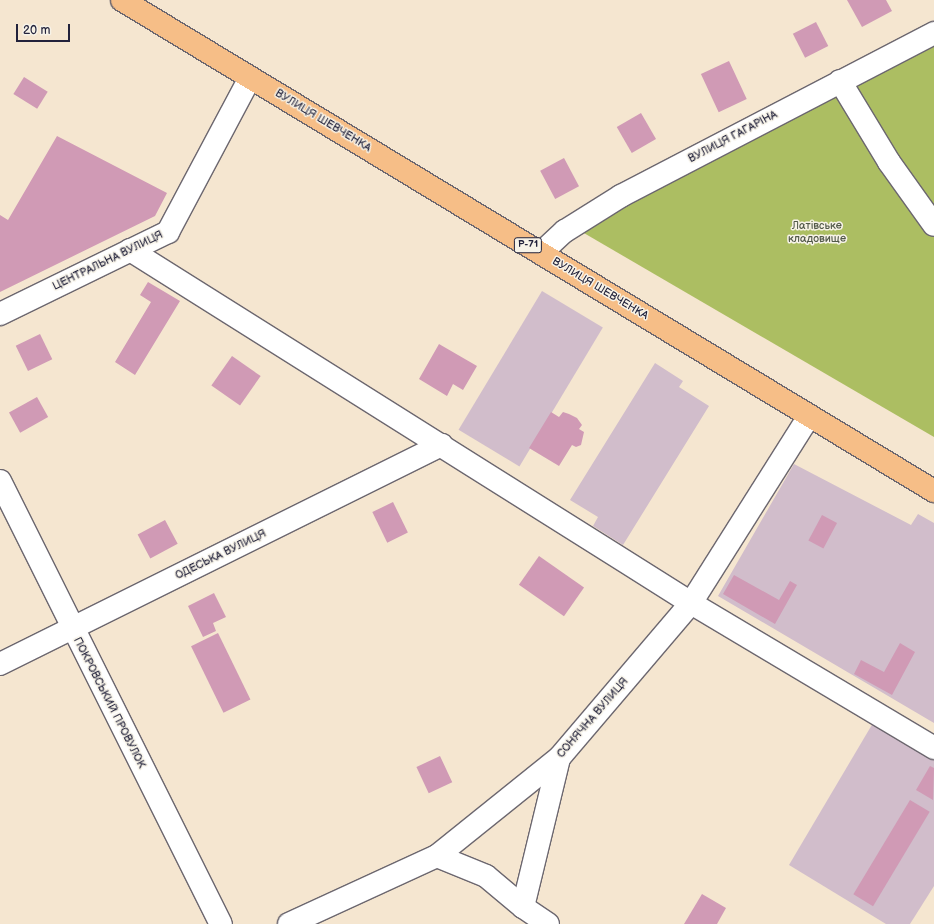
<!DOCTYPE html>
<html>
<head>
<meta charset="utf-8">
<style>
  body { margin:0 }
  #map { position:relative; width:934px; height:924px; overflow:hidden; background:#f5e6d0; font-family:"Balsamiq Sans",sans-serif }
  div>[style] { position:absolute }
  .industrial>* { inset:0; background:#d1bdcb; transform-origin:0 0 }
  .green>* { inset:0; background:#acbe62 }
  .building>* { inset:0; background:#d09ab5; transform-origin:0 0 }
  .roads { filter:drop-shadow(1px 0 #6c676f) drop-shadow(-1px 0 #6c676f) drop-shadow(0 1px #6c676f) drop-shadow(0 -1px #6c676f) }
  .minor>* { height:22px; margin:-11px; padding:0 11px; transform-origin:11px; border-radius:11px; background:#fff }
  .major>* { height:22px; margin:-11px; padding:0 11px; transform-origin:11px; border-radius:11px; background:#f6be87 }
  span { translate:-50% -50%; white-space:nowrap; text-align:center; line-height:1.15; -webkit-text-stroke:3px #f7f3e8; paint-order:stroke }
  .shield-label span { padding:1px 3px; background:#f7f3e8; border:1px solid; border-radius:3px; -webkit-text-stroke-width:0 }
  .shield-label { font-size:10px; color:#22223b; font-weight:700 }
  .street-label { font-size:11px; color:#22223b }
  .park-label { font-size:11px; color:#525949 }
  .scale { position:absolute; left:16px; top:24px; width:54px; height:18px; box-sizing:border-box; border:2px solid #22223b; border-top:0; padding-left:5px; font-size:12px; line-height:14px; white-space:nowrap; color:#22223b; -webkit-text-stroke:3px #f7f3e8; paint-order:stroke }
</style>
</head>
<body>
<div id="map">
  <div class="industrial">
    <i style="left:542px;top:291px;width:71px;height:162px;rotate:31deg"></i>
    <i style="clip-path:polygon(655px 363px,683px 381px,679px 387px,709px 406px,623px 545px,593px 526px,598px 517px,570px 500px)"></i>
    <i style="clip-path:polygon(794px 464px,911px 525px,918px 514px,934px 523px,934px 723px,718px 596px)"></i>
    <i style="clip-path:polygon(873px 723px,934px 757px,934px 886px,910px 924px,886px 924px,789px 865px)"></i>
  </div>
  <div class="green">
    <i style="clip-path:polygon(934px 40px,934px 437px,577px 229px)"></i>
  </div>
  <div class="building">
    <i style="clip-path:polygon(847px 0,886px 0,892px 11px,862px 27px)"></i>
    <i style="left:816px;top:22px;width:27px;height:26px;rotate:63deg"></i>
    <i style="left:729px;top:61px;width:42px;height:31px;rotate:65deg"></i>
    <i style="left:24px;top:77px;width:28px;height:20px;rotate:32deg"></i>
    <i style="left:641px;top:113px;width:30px;height:28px;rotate:60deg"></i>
    <i style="clip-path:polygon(57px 136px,167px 193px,155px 216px,0 292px,0 215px,8px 220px)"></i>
    <i style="left:564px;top:158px;width:32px;height:27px;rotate:62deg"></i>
    <i style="clip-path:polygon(148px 282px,180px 301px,135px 375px,115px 362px,151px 302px,140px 295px)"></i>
    <i style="left:40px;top:334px;width:28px;height:27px;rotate:64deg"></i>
    <i style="clip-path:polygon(439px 344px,477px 366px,463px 390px,453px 384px,447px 396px,419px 379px)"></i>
    <i style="left:232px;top:356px;width:35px;height:36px;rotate:35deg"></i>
    <i style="left:37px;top:397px;width:23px;height:32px;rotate:61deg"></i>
    <i style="clip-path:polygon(551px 412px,559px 417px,563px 412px,569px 414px,577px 418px,582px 425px,579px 429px,584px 432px,581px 445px,576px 447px,572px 445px,559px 466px,529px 448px)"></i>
    <i style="left:393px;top:502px;width:34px;height:23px;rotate:64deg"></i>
    <i style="left:822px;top:515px;width:17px;height:29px;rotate:28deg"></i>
    <i style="left:165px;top:520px;width:27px;height:31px;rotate:62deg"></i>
    <i style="left:539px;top:556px;width:55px;height:35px;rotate:35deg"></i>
    <i style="clip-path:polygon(734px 575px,779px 600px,790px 581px,797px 585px,775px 624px,723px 594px)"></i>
    <i style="clip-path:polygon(214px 593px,226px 617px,213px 623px,216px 631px,203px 637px,188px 606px)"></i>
    <i style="left:218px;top:633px;width:74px;height:30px;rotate:64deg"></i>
    <i style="clip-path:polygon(900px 643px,915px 652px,892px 695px,854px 674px,861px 660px,884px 672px)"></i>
    <i style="left:440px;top:756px;width:29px;height:26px;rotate:65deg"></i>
    <i style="clip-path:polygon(930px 766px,934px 768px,933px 800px,916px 790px)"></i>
    <i style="left:910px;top:800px;width:23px;height:110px;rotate:31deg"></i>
    <i style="clip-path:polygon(702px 894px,726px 908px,717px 924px,684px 924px)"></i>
  </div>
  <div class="roads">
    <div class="minor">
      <i style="left:840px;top:81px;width:95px;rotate:58.8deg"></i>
      <i style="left:889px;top:162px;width:77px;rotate:54.5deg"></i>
      <i style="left:130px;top:250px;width:663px;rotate:32.18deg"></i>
      <i style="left:691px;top:603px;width:283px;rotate:30.8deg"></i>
      <i style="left:541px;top:253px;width:33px;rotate:-43deg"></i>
      <i style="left:565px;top:231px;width:66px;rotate:-32deg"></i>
      <i style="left:621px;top:196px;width:353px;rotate:-27.5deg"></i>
      <i style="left:0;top:314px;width:187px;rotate:-26deg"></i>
      <i style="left:168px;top:232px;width:174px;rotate:-62deg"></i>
      <i style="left:0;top:481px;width:495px;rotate:63.5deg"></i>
      <i style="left:0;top:664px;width:493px;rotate:-26.4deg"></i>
      <i style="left:437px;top:856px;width:53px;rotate:22.2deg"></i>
      <i style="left:486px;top:876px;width:48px;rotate:40deg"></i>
      <i style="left:523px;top:907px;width:30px;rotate:34deg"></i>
      <i style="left:523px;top:907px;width:153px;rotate:-76.4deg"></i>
      <i style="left:289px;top:924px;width:163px;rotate:-24.7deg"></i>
      <i style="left:437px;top:856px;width:156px;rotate:-38.8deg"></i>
      <i style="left:559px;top:758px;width:204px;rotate:-49.6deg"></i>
      <i style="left:691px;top:603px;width:221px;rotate:-57.7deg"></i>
    </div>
    <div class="major">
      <i style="left:122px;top:0;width:949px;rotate:31.16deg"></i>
    </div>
  </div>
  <div class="shield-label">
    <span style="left:528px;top:245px">Р-71</span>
  </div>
  <div class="street-label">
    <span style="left:323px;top:121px;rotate:31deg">ВУЛИЦЯ ШЕВЧЕНКА</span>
    <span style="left:733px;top:137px;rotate:-28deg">ВУЛИЦЯ ГАГАРІНА</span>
    <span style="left:108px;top:261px;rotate:-26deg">ЦЕНТРАЛЬНА ВУЛИЦЯ</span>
    <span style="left:600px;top:289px;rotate:31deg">ВУЛИЦЯ ШЕВЧЕНКА</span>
    <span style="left:221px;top:555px;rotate:-26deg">ОДЕСЬКА ВУЛИЦЯ</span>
    <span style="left:109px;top:703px;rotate:63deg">ПОКРОВСЬКИЙ ПРОВУЛОК</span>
    <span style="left:593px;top:718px;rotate:-49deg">СОНЯЧНА ВУЛИЦЯ</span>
  </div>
  <div class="park-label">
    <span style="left:817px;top:233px">Латівське<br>кладовище</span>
  </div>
  <div class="scale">20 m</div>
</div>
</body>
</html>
